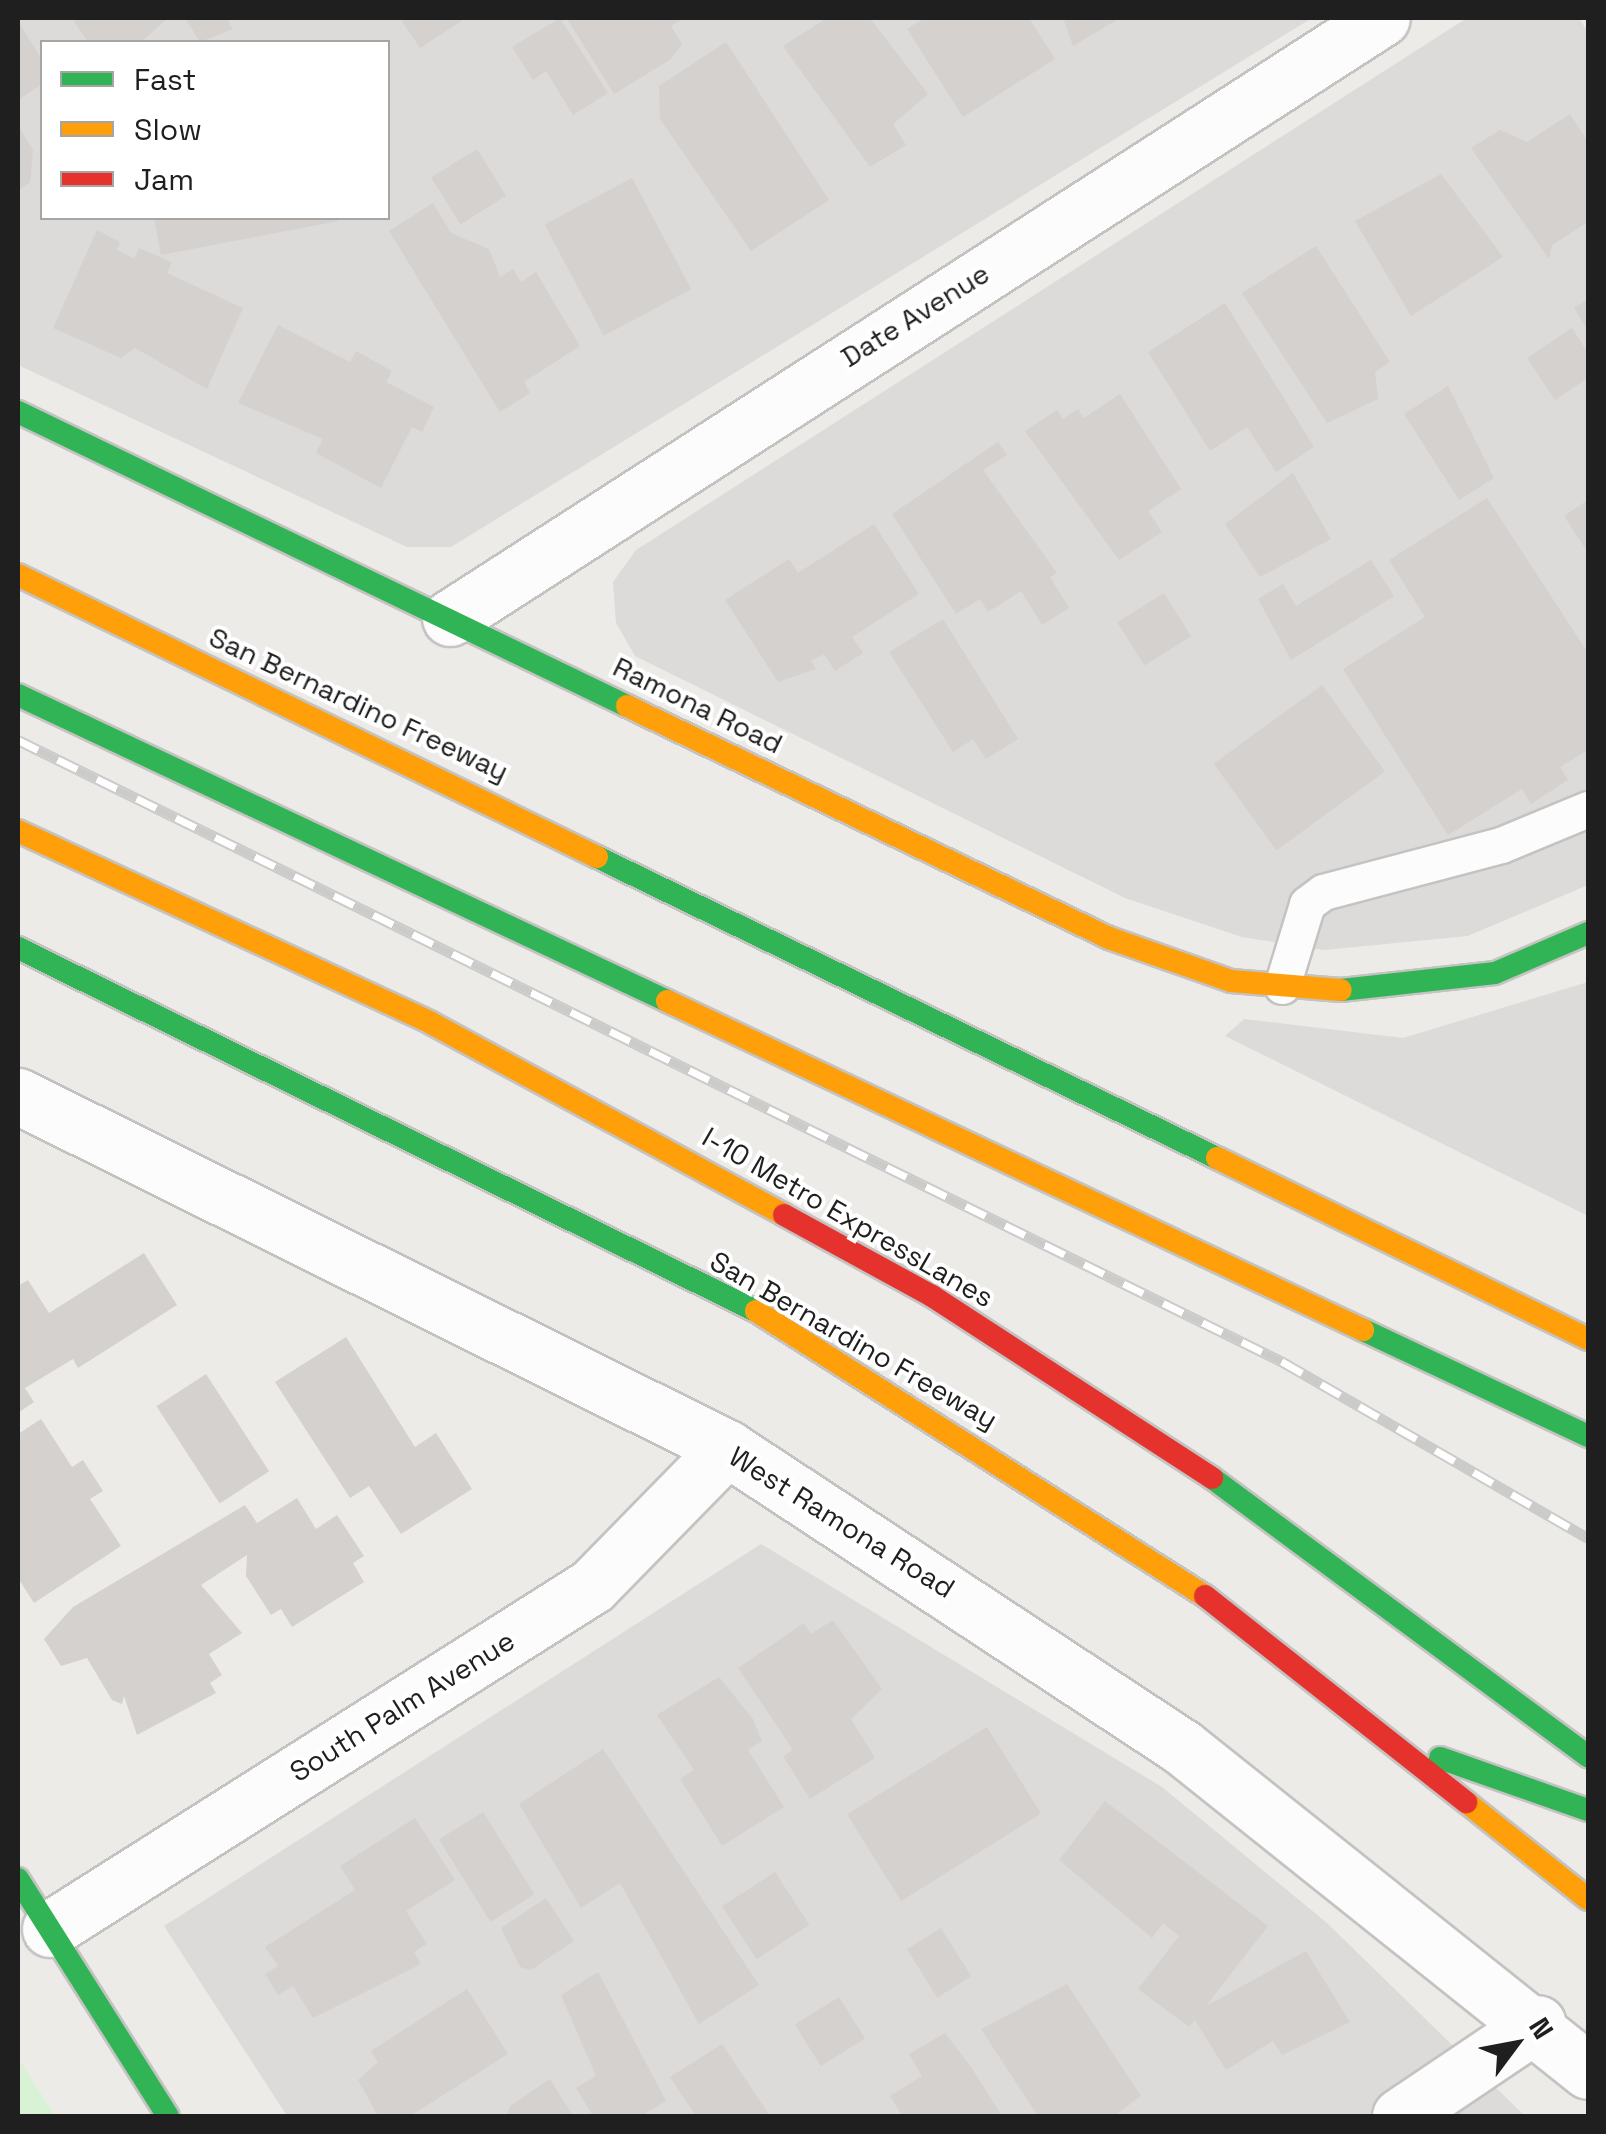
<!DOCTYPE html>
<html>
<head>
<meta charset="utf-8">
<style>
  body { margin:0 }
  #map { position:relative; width:1606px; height:2134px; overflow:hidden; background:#edebe8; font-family:"Space Grotesk",sans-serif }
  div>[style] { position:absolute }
  .residential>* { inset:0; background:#dcdbd9 }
  .park>* { inset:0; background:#d7f2d4 }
  .building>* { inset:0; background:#d4d1cf; transform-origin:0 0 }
  .roads { filter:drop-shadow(2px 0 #c4c3c2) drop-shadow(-2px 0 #c4c3c2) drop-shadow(0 2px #c4c3c2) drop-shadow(0 -2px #c4c3c2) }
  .lane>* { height:35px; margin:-17.5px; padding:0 17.5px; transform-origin:17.5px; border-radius:17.5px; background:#fcfcfc }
  .street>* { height:55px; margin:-27.5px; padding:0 27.5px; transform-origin:27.5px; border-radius:27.5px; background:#fcfcfc }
  .fast>* { height:22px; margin:-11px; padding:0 11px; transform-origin:11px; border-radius:11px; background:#30b455 }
  .slow>* { height:22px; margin:-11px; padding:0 11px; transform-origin:11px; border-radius:11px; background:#ff9f0a }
  .jam>* { height:22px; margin:-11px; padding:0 11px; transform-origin:11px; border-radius:11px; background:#e5322d }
  .rail>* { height:11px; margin-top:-5.5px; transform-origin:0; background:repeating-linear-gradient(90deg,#fff 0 22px,#cbcbca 0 44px); box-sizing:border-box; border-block:2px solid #cbcbca }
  span { translate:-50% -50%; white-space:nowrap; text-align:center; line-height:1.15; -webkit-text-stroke:8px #fff; paint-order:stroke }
  .street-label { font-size:28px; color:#1f1f1f }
  .frame { position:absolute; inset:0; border:20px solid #1f1f1f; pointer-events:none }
  .legend { position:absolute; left:40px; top:40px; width:350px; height:180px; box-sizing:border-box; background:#fff; border:2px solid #a5a5a5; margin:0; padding:12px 18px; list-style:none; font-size:30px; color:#1f1f1f }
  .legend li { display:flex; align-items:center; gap:20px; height:50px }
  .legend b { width:50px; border:2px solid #a5a5a5 }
  .north { position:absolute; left:1466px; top:1994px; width:100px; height:100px; -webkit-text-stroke:8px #fff; paint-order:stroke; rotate:58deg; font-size:28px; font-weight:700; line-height:40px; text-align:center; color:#1f1f1f }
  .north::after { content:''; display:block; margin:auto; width:35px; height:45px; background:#1f1f1f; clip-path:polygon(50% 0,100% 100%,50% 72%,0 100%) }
</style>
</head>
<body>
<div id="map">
  <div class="residential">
    <i style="clip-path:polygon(evenodd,18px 18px,1312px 18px,451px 547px,407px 547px,18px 365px,18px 18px,42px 42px,388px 42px,388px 218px,42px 218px,42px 42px)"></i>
    <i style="clip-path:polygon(1467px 18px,1579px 18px,1588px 32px,1588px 885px,1468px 936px,1324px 950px,1242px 937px,1125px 898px,635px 656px,616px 623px,613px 582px,636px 550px)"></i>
    <i style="clip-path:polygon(1588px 982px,1588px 1216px,1225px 1036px,1244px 1019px,1403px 1038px)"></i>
    <i style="clip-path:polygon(761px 1544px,1162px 1787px,1327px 1923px,1525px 2116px,287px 2116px,164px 1926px)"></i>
  </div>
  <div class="park">
    <i style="clip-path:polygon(18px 2058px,55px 2116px,18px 2116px)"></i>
  </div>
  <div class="building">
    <i style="clip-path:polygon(72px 18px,168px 18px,141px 42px,88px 42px)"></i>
    <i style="clip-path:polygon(185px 18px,226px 18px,233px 29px,200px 42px)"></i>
    <i style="clip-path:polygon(400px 18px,466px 18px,420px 48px)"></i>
    <i style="clip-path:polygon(560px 18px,608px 93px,573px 115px,546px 71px,533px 80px,512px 47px)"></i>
    <i style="clip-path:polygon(685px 18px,671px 26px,682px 44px,671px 59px,614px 94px,568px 20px)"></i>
    <i style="clip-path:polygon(827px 18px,870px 18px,928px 94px,893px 124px,906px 145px,870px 167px,783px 46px)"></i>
    <i style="clip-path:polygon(924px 18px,1029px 18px,1055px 59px,963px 117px,907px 29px)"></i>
    <i style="clip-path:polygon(1063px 18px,1120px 18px,1073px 46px)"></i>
    <i style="clip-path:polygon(18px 21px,42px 60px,42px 84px,18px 100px)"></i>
    <i style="clip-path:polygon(726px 42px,829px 200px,751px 251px,660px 119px,659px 86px)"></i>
    <i style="clip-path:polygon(1570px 114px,1588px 142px,1588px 222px,1552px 245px,1549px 259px,1471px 148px,1500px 130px,1527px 142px)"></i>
    <i style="clip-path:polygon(18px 125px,33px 150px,30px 182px,18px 191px)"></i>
    <i style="left:477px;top:149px;width:55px;height:54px;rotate:58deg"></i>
    <i style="clip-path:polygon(1441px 174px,1503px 257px,1411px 316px,1355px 221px)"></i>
    <i style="left:632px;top:178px;width:126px;height:99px;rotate:62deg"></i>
    <i style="clip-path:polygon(433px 203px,451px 233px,489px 249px,500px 277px,513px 269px,521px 282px,536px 272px,580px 346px,524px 382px,530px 393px,500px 412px,389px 231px)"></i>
    <i style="clip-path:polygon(154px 218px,337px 218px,338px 221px,161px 255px)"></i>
    <i style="clip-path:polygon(97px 230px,120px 242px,117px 250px,134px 259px,139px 248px,172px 262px,167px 273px,243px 308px,207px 389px,135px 348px,121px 358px,53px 328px)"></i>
    <i style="clip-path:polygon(1316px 246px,1390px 362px,1375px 372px,1378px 399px,1327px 423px,1242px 293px)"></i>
    <i style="clip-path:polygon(1588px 299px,1588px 331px,1574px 308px)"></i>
    <i style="clip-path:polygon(1225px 303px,1314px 447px,1276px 472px,1247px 427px,1210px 451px,1148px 352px)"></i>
    <i style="clip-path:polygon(278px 325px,350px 362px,356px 351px,392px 371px,386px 382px,434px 407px,422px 432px,412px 427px,381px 488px,316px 453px,323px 439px,238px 403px)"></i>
    <i style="clip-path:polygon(1572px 328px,1588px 353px,1588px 378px,1555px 400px,1527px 358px)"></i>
    <i style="clip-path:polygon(1448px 386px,1494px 478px,1459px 500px,1404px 414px)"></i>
    <i style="clip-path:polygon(1120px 394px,1181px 489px,1148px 511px,1162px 532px,1119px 560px,1025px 431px,1057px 410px,1063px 419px,1078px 409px,1084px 418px)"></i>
    <i style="clip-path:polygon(998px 442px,1007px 455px,983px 470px,1057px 573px,1050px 577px,1069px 608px,1042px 625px,1021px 591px,988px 612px,980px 599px,956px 614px,892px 514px)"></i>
    <i style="clip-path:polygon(1293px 473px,1331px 539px,1260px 577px,1225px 524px)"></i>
    <i style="clip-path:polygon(1487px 498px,1588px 653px,1588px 750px,1560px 767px,1568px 780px,1531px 804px,1522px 789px,1448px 835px,1343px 669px,1425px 617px,1389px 560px)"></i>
    <i style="clip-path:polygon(1588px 500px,1588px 553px,1564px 516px)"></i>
    <i style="clip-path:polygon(874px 524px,919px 594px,852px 637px,863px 653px,835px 671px,824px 654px,811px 661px,816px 669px,778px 682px,725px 600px,789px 559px,798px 573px)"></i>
    <i style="clip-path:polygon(1371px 560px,1394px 596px,1291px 660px,1258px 599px,1283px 584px,1296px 606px)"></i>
    <i style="left:1164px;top:593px;width:51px;height:55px;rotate:58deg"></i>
    <i style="clip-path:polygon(943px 619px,1018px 739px,986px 759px,973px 739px,953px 752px,889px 652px)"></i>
    <i style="left:1322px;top:685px;width:107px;height:134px;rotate:54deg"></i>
    <i style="clip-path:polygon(144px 1253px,177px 1305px,78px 1368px,73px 1359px,25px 1388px,34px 1402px,18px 1413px,18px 1286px,28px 1280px,49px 1313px)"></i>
    <i style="clip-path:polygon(346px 1337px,415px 1447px,436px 1433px,472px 1489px,401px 1534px,369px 1486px,350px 1498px,275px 1382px)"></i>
    <i style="left:206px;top:1374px;width:116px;height:59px;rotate:57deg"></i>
    <i style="clip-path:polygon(41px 1419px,72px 1467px,83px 1460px,103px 1491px,90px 1499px,121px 1546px,34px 1603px,18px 1578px,18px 1434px)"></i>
    <i style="clip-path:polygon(297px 1498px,316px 1529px,337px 1515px,364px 1556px,353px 1563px,364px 1582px,292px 1627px,281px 1609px,271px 1615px,246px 1576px,247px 1555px,201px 1585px,242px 1633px,209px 1654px,222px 1675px,210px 1683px,216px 1693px,137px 1735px,124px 1696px,122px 1704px,112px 1700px,87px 1658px,61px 1666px,44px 1639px,73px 1607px,245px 1505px,257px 1523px)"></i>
    <i style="clip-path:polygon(833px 1620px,882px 1689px,851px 1719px,875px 1758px,810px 1799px,783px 1756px,793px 1750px,738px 1668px,804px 1623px,811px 1634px)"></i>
    <i style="clip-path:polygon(719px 1677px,753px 1719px,762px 1741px,748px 1750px,784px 1807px,722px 1846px,680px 1779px,694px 1770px,657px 1715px)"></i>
    <i style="left:987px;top:1727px;width:102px;height:165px;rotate:58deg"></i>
    <i style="clip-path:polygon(603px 1749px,759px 1985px,699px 2024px,620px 1883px,581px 1908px,519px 1804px)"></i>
    <i style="clip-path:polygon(1105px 1801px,1268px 1926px,1206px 2006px,1306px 1951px,1350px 2022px,1282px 2055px,1273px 2041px,1226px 2070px,1195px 2020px,1189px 2027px,1138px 1989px,1179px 1936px,1163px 1923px,1152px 1938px,1059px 1860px)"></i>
    <i style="left:483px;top:1812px;width:97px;height:52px;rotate:58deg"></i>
    <i style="clip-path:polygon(415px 1818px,455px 1880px,406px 1911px,427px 1944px,414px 1952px,421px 1964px,313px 2018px,293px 1986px,278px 1995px,265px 1974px,278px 1966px,265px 1947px,355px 1890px,340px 1866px)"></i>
    <i style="left:775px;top:1872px;width:63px;height:63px;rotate:57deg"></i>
    <i style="clip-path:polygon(546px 1898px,574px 1941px,531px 1970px,520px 1967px,501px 1928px)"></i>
    <i style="left:941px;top:1928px;width:57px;height:40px;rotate:58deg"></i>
    <i style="clip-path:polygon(598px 1972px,666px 2101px,641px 2116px,593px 2116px,576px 2088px,596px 2076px,561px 1995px)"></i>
    <i style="clip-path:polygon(1067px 1984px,1141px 2096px,1114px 2116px,1038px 2116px,981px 2029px)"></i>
    <i style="clip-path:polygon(467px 1989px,508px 2054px,410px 2116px,378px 2116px,358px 2080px,378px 2062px,371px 2051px)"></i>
    <i style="left:839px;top:1997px;width:49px;height:52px;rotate:58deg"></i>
    <i style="clip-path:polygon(945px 2033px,971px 2067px,1002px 2116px,901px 2114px,890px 2096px,922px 2076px,909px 2054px)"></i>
    <i style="clip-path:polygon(722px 2044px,770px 2116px,696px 2116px,670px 2077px)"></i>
    <i style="clip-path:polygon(550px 2079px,573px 2116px,506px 2116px,510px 2106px)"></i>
  </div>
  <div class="roads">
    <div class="lane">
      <i style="left:1282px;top:986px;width:86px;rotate:-73deg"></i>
      <i style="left:1307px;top:904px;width:20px;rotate:-37deg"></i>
      <i style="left:1323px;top:892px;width:184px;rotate:-14.8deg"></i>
      <i style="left:1501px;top:845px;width:94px;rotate:-22.5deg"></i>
    </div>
    <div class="street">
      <i style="left:450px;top:618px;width:1108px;rotate:-32.77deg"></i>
      <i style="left:18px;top:1096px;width:792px;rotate:26.4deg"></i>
      <i style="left:727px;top:1448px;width:544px;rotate:33.31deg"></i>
      <i style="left:1182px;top:1747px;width:519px;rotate:38.59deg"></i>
      <i style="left:50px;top:1929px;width:641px;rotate:-32.33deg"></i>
      <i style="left:592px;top:1586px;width:193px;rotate:-45.6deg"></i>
      <i style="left:1400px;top:2116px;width:166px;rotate:-34deg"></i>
    </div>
    <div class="fast">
      <i style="left:18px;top:412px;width:676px;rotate:25.77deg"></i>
      <i style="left:18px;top:695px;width:718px;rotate:25.24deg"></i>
      <i style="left:597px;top:857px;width:689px;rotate:25.9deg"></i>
      <i style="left:18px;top:948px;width:822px;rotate:26.19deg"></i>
      <i style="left:1341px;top:990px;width:155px;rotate:-6.3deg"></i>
      <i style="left:1495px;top:973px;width:101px;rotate:-23.3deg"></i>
      <i style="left:1363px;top:1330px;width:249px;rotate:25.2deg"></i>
      <i style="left:1212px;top:1478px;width:468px;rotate:36.5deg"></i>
      <i style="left:1440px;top:1758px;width:157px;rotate:19.4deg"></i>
      <i style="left:18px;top:1879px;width:280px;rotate:57.7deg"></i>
    </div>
    <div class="slow">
      <i style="left:18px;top:575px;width:644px;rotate:25.97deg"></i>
      <i style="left:627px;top:706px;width:535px;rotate:25.7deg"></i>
      <i style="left:1109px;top:938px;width:129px;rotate:19.4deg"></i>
      <i style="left:1231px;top:981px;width:110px;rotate:4.7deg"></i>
      <i style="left:18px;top:831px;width:455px;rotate:24.9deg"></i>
      <i style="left:431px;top:1023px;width:402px;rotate:28.5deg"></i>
      <i style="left:667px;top:1001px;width:770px;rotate:25.3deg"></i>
      <i style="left:1217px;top:1158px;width:413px;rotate:26deg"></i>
      <i style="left:756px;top:1311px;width:532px;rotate:32.41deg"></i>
      <i style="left:1466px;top:1802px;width:156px;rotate:38.5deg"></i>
    </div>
    <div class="jam">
      <i style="left:784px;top:1215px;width:169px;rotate:28.7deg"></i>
      <i style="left:932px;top:1296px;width:334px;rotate:33deg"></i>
      <i style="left:1205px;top:1596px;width:333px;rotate:38.3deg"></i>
    </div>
  </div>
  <div class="rail">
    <i style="left:18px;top:740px;width:1410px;rotate:26.18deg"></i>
    <i style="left:1283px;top:1362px;width:352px;rotate:30deg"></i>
  </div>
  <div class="street-label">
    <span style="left:915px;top:315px;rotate:-32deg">Date Avenue</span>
    <span style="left:359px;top:704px;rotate:25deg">San Bernardino Freeway</span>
    <span style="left:698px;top:705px;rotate:26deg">Ramona Road</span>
    <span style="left:848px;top:1217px;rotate:30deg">I-10 Metro ExpressLanes</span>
    <span style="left:854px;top:1340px;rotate:30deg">San Bernardino Freeway</span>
    <span style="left:842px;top:1522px;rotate:32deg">West Ramona Road</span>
    <span style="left:402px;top:1706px;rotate:-32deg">South Palm Avenue</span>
  </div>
  <div class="frame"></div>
  <ul class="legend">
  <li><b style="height:12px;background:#30b455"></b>Fast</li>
  <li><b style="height:12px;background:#ff9f0a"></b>Slow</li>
  <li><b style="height:12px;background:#e5322d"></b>Jam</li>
  </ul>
  <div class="north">N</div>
</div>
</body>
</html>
